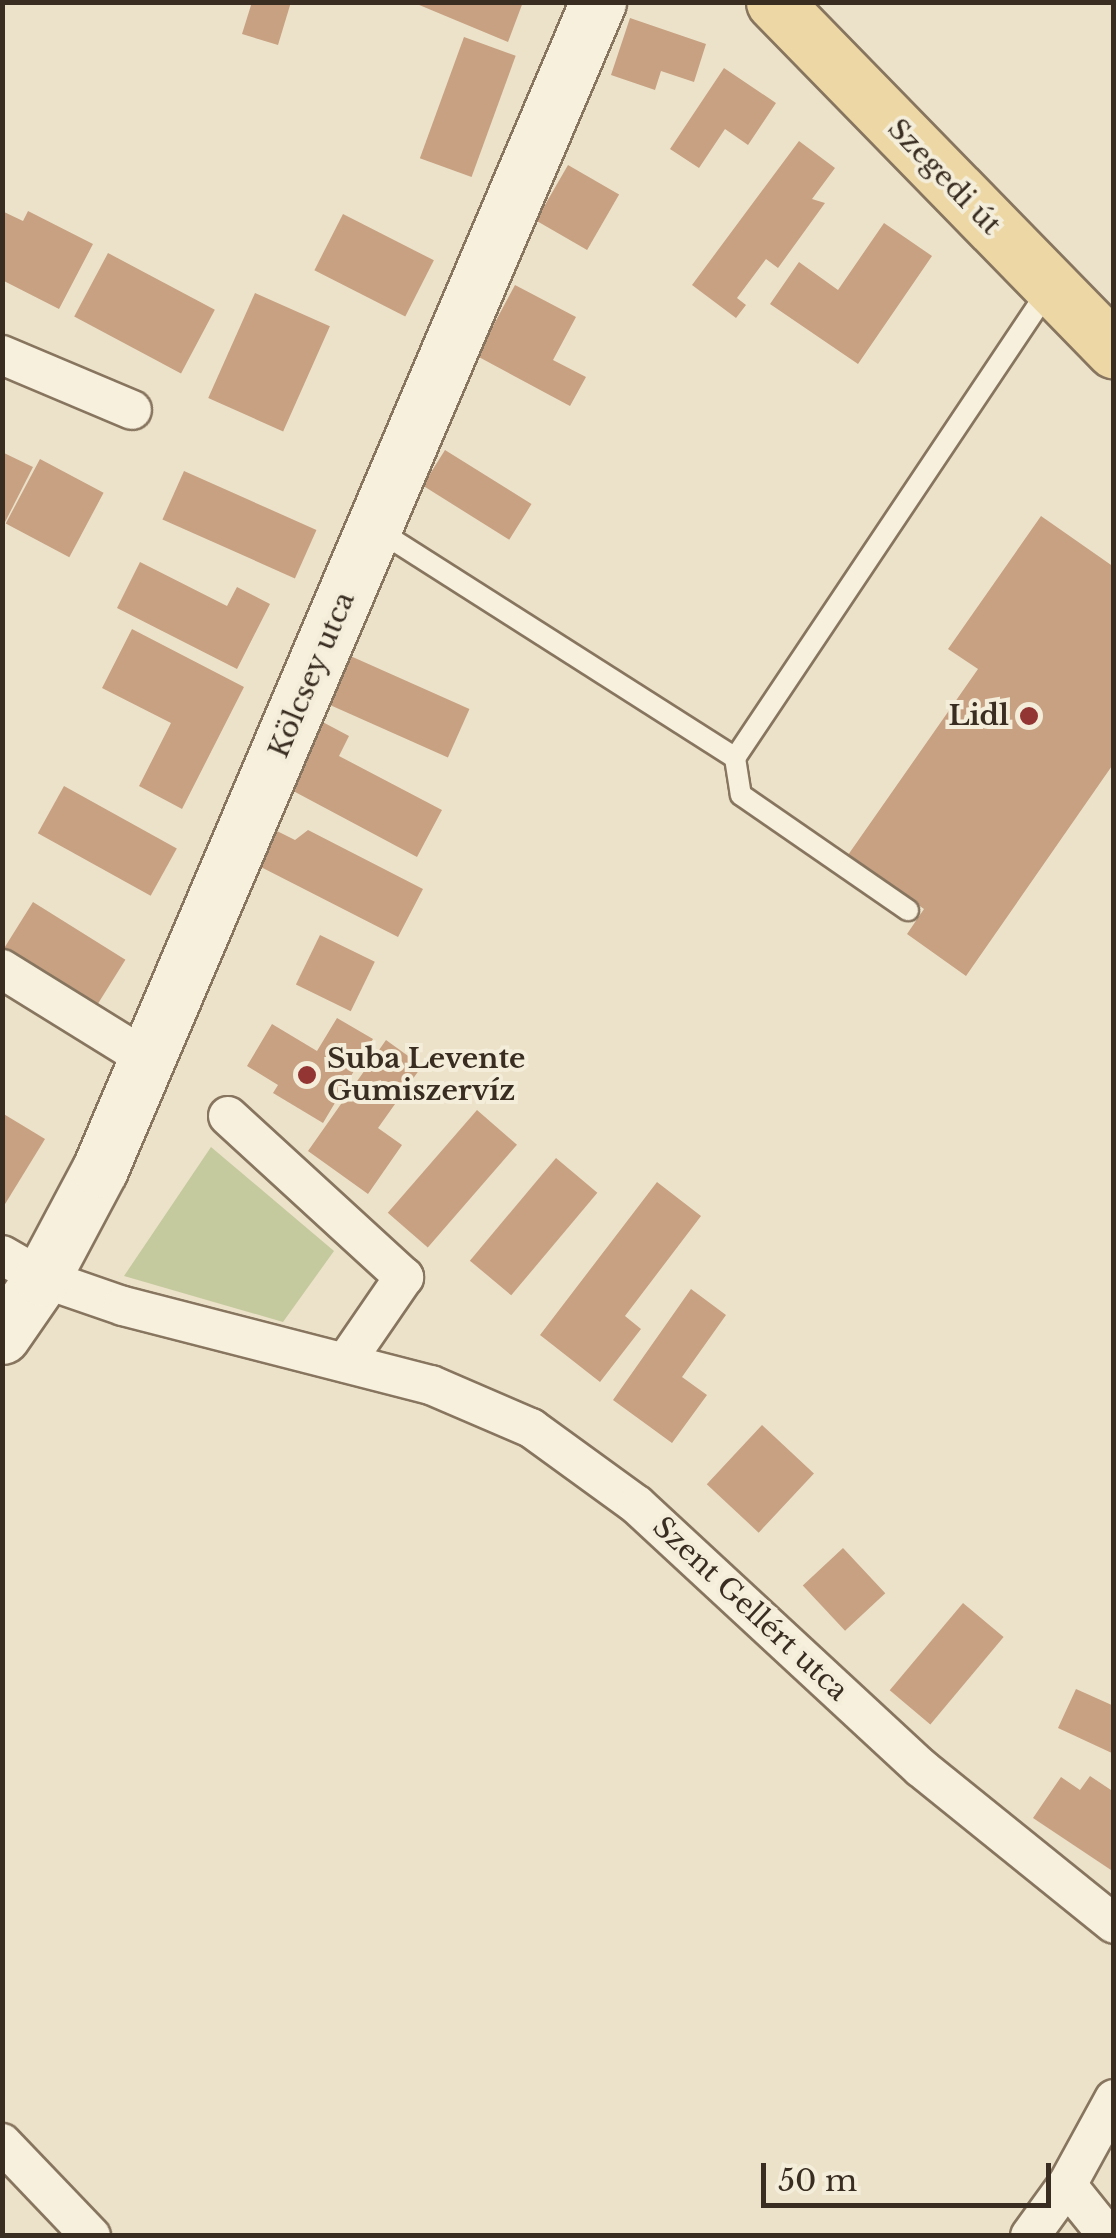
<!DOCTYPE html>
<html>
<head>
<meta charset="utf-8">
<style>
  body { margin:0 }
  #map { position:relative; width:1116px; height:2238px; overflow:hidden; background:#ece2ca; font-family:"Libre Baskerville",serif }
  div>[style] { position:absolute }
  .green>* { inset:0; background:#c4ca9e }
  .building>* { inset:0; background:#c7a182; transform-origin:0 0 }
  .roads { filter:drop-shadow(2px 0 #87755f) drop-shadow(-2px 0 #87755f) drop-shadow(0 2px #87755f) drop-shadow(0 -2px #87755f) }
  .lane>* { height:20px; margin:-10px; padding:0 10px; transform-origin:10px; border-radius:10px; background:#f7f0dd }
  .street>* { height:38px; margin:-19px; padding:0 19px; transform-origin:19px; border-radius:19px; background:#f7f0dd }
  .secondary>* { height:55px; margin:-27.5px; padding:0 27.5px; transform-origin:27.5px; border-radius:27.5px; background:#f7f0dd }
  .primary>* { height:55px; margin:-27.5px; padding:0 27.5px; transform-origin:27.5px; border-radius:27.5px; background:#ecd7a5 }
  .dots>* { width:28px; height:28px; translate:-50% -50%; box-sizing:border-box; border:5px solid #f4edd9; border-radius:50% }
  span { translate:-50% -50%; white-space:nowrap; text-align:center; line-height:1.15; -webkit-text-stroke:8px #f4edd9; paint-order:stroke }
  .street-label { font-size:28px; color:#392d22 }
  .poi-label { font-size:28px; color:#392d22; font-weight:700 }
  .right { translate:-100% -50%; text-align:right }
  .left { translate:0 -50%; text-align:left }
  .frame { position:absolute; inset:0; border:5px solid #392d22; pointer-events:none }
  .scale { position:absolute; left:761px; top:2163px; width:290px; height:45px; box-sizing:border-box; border:5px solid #392d22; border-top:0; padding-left:12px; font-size:30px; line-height:35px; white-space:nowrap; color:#392d22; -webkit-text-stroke:8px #f4edd9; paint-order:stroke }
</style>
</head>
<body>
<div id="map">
  <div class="green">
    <i style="clip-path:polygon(211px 1147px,334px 1251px,283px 1322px,124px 1276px)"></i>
  </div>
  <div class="building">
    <i style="clip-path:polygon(252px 2px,291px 2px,278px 45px,242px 34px)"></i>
    <i style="clip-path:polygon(412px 2px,523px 2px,508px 42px)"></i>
    <i style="clip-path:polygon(630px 18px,706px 44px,694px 82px,661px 71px,655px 90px,611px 75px)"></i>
    <i style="left:464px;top:37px;width:55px;height:129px;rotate:20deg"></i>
    <i style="clip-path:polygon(724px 68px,776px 103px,748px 145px,725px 129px,699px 168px,670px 149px)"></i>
    <i style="clip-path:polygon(799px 141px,835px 168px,812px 199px,825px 203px,778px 268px,766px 259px,737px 298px,746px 305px,736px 318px,692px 285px)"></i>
    <i style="left:568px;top:165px;width:59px;height:64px;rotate:30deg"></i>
    <i style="clip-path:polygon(2px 211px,23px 221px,28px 211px,93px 244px,59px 309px,2px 280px)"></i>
    <i style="left:343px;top:214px;width:102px;height:63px;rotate:27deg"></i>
    <i style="clip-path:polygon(884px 223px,932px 256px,858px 364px,770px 304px,799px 262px,838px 290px)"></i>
    <i style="left:108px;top:253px;width:121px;height:72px;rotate:28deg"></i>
    <i style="clip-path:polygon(515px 285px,576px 317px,553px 360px,586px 377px,570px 406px,477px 356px)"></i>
    <i style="left:255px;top:293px;width:82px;height:115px;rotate:24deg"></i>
    <i style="left:445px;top:450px;width:102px;height:42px;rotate:32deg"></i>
    <i style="clip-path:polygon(2px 452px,33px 467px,2px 528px)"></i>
    <i style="left:40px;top:459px;width:72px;height:73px;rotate:28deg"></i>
    <i style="left:184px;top:471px;width:145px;height:53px;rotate:24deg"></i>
    <i style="clip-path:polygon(1041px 516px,1114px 567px,1114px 763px,966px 976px,907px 934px,924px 909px,848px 855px,978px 669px,948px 649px)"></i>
    <i style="clip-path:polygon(140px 562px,227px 606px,237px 587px,270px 604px,237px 669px,117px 608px)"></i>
    <i style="clip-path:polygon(132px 629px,244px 687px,182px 809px,139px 786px,171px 723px,102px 688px)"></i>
    <i style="left:337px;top:650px;width:145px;height:53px;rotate:24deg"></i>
    <i style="clip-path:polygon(317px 719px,349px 736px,339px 756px,442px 810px,417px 857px,282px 785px)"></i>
    <i style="left:64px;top:786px;width:129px;height:54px;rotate:29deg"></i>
    <i style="clip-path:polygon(273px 829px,295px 840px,308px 830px,423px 889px,398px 937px,255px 864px)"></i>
    <i style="left:33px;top:902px;width:109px;height:54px;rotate:32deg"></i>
    <i style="left:320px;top:935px;width:61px;height:55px;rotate:26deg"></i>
    <i style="clip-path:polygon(337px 1018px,373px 1039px,323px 1123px,273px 1093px,278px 1085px,247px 1066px,272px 1024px,317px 1051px)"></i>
    <i style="clip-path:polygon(386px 1040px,422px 1066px,378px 1128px,402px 1145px,368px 1194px,308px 1151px)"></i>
    <i style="left:477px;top:1110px;width:53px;height:136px;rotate:41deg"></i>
    <i style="clip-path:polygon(2px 1113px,45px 1139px,2px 1209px)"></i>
    <i style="left:556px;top:1158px;width:54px;height:134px;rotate:40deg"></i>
    <i style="clip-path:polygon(657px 1182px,701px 1216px,625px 1316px,641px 1329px,600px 1382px,540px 1335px)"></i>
    <i style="clip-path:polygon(691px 1289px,726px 1315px,682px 1377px,707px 1395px,672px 1443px,613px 1400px)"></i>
    <i style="left:762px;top:1425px;width:71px;height:81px;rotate:43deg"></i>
    <i style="left:843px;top:1548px;width:62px;height:55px;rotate:47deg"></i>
    <i style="left:963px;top:1603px;width:53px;height:114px;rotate:40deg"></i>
    <i style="clip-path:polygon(1076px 1689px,1114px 1706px,1114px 1754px,1058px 1728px)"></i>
    <i style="clip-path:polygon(1090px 1776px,1114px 1792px,1114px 1872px,1033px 1818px,1061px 1777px,1080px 1790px)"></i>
  </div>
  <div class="roads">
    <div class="lane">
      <i style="left:376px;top:529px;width:426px;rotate:32.5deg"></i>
      <i style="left:735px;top:758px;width:564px;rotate:-56.2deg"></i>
      <i style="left:735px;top:758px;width:37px;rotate:81deg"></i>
      <i style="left:741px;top:795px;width:203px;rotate:34.6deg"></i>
    </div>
    <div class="street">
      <i style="left:2px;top:355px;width:141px;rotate:22.9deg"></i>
      <i style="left:2px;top:969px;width:171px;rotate:31.8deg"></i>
      <i style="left:228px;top:1116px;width:239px;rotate:42.5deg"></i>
      <i style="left:404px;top:1277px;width:104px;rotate:124.5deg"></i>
      <i style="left:2px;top:1255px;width:46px;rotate:29.9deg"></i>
      <i style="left:42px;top:1278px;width:86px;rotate:19.1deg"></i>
      <i style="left:123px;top:1306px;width:318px;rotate:14.4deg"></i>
      <i style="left:431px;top:1385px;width:109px;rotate:23.3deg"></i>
      <i style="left:531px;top:1428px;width:131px;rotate:36deg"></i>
      <i style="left:637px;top:1505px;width:387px;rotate:42.8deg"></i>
      <i style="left:921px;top:1768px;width:248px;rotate:38.9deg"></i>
      <i style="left:2px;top:2143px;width:129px;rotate:46.3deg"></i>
      <i style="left:1067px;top:2185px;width:65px;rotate:51.2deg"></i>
      <i style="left:1030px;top:2236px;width:63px;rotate:-54deg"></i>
      <i style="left:1067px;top:2185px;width:98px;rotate:-61.3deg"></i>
    </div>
    <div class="secondary">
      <i style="left:2px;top:1336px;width:70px;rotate:-55.4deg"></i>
      <i style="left:42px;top:1278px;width:123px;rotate:-62deg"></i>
      <i style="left:100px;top:1169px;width:1269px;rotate:-66.89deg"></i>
    </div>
    <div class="primary">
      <i style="left:774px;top:2px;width:487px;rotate:45.7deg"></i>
    </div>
  </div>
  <div class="dots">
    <i style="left:1029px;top:716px;background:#923533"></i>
    <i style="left:307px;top:1075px;background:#923533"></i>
  </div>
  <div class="street-label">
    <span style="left:944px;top:177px;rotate:46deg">Szegedi út</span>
    <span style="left:312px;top:675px;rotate:-67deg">Kölcsey utca</span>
    <span style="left:750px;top:1609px;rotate:43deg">Szent Gellért utca</span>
  </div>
  <div class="poi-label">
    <span class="right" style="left:1009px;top:716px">Lidl</span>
    <span class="left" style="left:327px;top:1075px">Suba Levente<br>Gumiszervíz</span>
  </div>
  <div class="frame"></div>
  <div class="scale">50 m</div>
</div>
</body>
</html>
